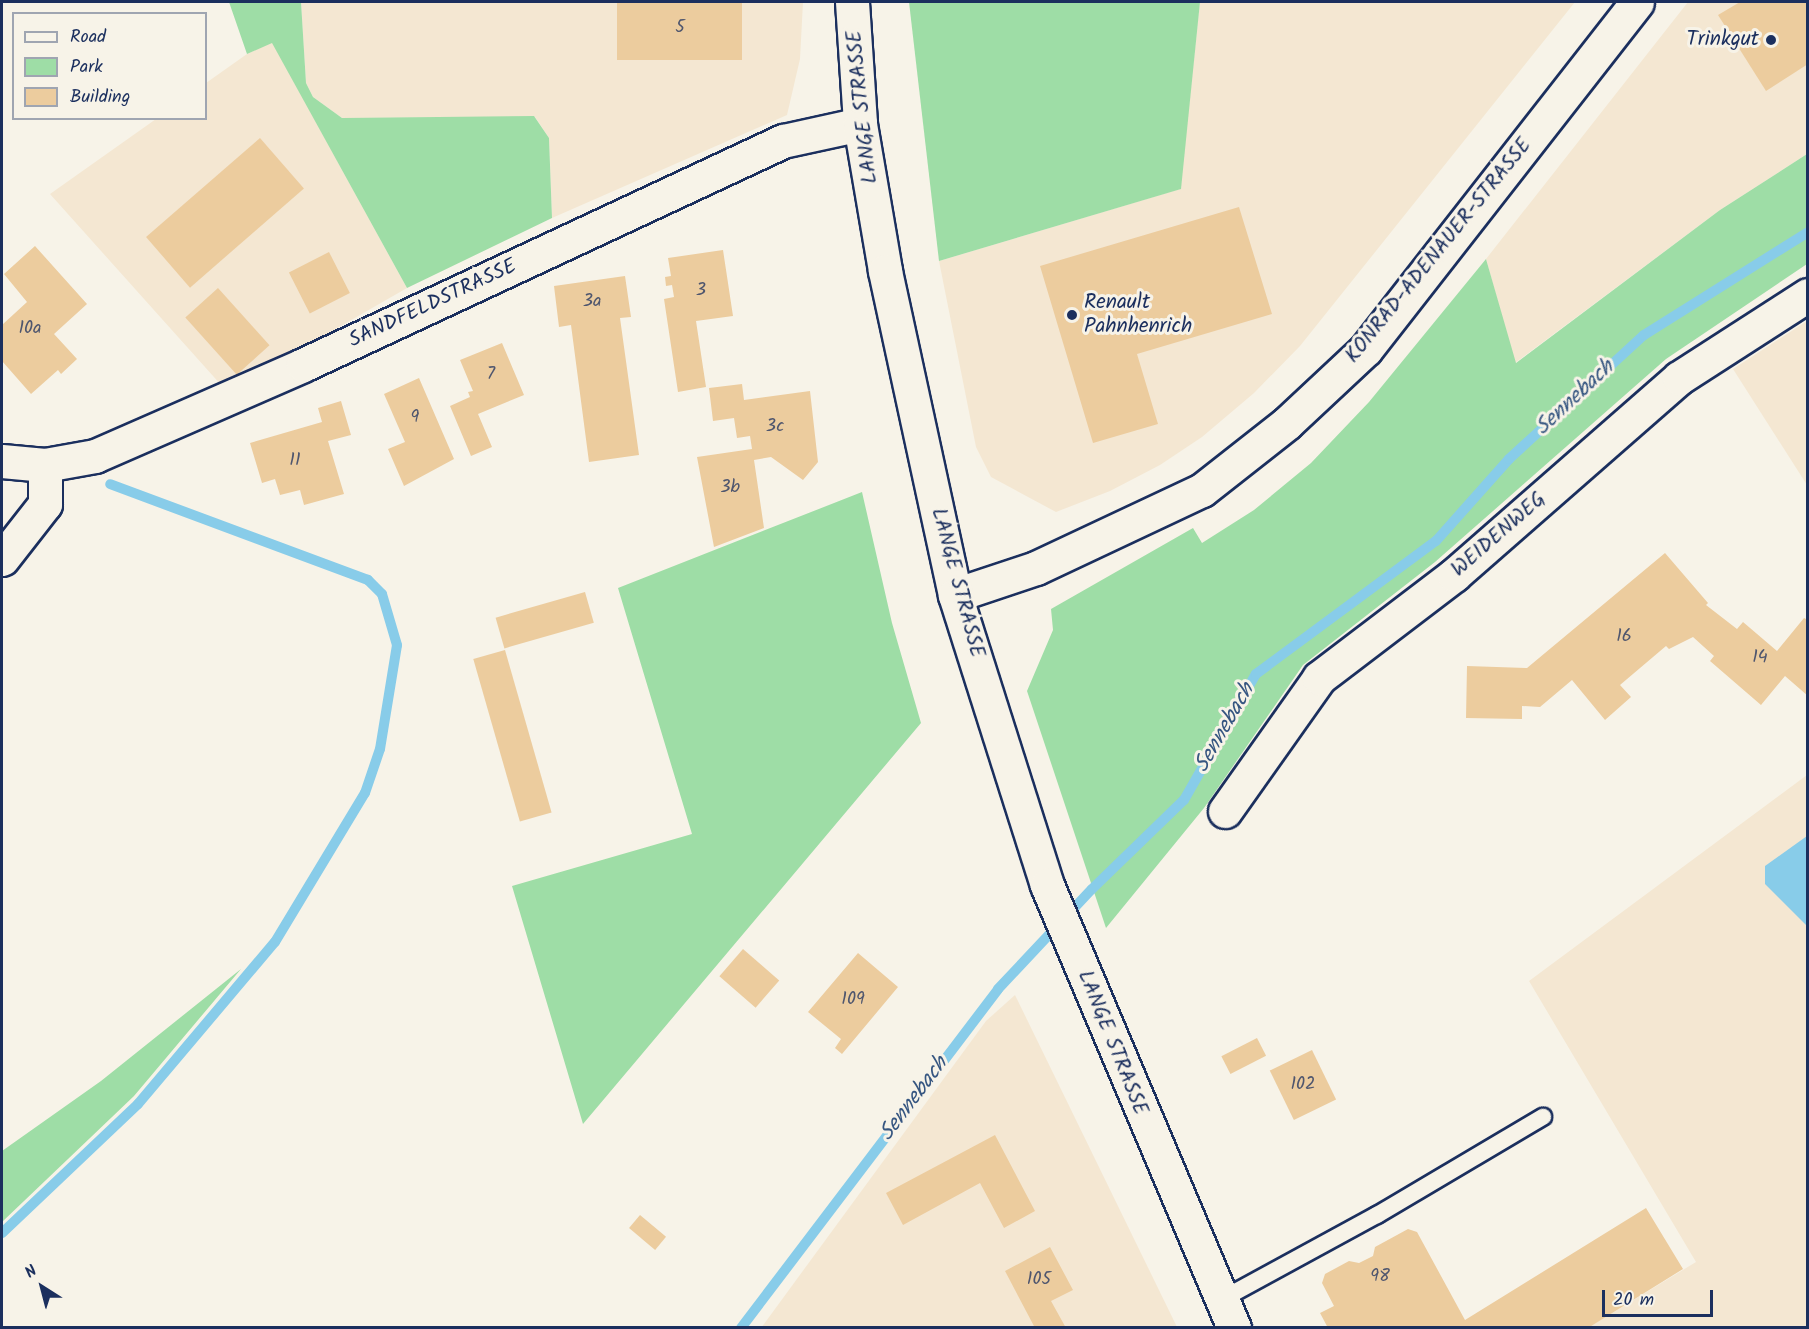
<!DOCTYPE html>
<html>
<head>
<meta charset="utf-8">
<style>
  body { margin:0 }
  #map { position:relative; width:1809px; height:1329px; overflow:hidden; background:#f7f3e8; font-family:Kalam,sans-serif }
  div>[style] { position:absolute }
  .built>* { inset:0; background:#f4e7d2 }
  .green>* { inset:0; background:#9edda6 }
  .water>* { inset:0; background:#88cce9 }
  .stream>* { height:10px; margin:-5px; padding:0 5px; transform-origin:5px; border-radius:5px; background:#88cce9 }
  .building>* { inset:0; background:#eccc9e; transform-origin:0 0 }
  .roads { filter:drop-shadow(2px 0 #1b2f5e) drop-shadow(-2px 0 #1b2f5e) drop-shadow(0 2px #1b2f5e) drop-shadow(0 -2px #1b2f5e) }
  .lane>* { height:16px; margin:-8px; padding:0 8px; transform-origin:8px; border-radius:8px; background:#f7f3e8 }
  .street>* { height:33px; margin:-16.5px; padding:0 16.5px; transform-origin:16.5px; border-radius:16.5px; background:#f7f3e8 }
  .secondary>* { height:33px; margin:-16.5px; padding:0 16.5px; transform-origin:16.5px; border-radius:16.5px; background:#f7f3e8 }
  .dots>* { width:16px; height:16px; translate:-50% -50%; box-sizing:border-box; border:3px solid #f7f3e8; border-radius:50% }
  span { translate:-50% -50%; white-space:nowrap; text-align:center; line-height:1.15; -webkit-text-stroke:6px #f7f3e8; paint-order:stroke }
  .number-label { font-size:18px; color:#4f566e }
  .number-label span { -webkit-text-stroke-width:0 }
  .poi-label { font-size:21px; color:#1b2f5e }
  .right { translate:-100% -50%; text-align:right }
  .left { translate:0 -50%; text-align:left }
  .street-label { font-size:21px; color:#1b2f5e }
  .water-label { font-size:22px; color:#365681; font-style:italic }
  .frame { position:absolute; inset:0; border:3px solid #1b2f5e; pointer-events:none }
  .legend { position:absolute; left:12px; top:12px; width:195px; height:108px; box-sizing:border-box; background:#f7f3e8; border:2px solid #9fa5b1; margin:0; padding:8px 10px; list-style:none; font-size:18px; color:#1b2f5e }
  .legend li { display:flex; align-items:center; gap:12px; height:30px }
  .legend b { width:30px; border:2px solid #9fa5b1 }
  .north { position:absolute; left:12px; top:1257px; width:60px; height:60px; -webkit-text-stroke:4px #f7f3e8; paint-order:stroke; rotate:324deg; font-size:16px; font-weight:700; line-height:24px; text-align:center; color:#1b2f5e }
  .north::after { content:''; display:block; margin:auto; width:21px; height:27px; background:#1b2f5e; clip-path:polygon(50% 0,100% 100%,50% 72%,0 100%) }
  .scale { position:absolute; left:1602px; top:1290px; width:111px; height:27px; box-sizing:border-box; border:3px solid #1b2f5e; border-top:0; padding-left:8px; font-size:18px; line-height:21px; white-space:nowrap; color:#1b2f5e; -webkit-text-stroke:4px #f7f3e8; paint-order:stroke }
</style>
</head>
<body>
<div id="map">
  <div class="built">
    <div style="clip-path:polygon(301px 2px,803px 2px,800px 59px,787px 115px,552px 218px,549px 138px,535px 117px,342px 118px,313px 97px,306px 83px)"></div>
    <div style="clip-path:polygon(1200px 2px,1575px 2px,1300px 346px,1254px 393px,1202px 437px,1160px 465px,1110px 491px,1056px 512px,991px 477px,976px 447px,939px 261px,1180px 189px)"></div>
    <div style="clip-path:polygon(1688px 2px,1807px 2px,1807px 154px,1720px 210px,1515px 363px,1486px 259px)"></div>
    <div style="clip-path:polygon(272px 42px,407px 288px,299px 350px,222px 386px,50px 194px,156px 119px,206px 118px,206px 83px,247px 54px)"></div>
    <div style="clip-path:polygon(1807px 321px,1807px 485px,1733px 369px)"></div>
    <div style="clip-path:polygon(1807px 775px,1807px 1327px,1589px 1327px,1696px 1262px,1529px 981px)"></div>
    <div style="clip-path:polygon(1015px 995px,1177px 1327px,761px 1328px,986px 1021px)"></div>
  </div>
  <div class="green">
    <div style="clip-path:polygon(229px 2px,301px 2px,306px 83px,313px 97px,342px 118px,534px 116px,549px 138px,552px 218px,407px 288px,272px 43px,247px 54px)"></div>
    <div style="clip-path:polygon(909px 2px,1200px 2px,1181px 189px,939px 261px)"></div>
    <div style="clip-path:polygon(1807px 154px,1807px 264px,1666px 359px,1435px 562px,1303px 665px,1204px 808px,1106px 928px,1027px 691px,1053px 630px,1051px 609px,1193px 528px,1202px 543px,1254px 510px,1311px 463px,1369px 402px,1486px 259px,1516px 363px,1720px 210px)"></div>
    <div style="clip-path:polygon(862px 492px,892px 623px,921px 723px,583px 1124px,512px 886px,692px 834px,618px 588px)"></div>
    <div style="clip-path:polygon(241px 969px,134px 1096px,2px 1222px,2px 1151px,101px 1081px)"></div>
  </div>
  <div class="water">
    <div style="clip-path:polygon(1807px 836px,1807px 926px,1765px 884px,1765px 866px)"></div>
  </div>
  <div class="stream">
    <div style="left:2px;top:1233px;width:187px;rotate:-43.5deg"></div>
    <div style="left:138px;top:1104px;width:212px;rotate:-49.8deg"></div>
    <div style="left:275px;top:942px;width:174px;rotate:-58.9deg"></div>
    <div style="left:365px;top:793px;width:46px;rotate:-71.2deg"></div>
    <div style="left:380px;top:749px;width:105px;rotate:-80.7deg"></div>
    <div style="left:397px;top:645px;width:53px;rotate:-106.4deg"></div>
    <div style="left:382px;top:594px;width:20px;rotate:-135deg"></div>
    <div style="left:368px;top:580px;width:275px;rotate:-159.6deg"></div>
    <div style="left:741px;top:1328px;width:425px;rotate:-52.8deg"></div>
    <div style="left:998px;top:989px;width:137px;rotate:-46.8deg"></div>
    <div style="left:1092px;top:889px;width:128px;rotate:-44.1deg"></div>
    <div style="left:1184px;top:800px;width:145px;rotate:-60.3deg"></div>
    <div style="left:1256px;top:674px;width:224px;rotate:-36.5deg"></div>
    <div style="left:1436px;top:541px;width:110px;rotate:-48.3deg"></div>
    <div style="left:1509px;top:459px;width:183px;rotate:-42.6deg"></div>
    <div style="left:1644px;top:335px;width:194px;rotate:-32.1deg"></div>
  </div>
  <div class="building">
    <div style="left:617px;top:2px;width:125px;height:58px"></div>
    <div style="clip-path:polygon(1740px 2px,1808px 2px,1808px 64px,1766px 91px,1718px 15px)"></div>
    <div style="left:260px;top:138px;width:67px;height:151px;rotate:49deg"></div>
    <div style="clip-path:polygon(1239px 207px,1272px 314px,1137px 354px,1158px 424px,1093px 443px,1040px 266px)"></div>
    <div style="clip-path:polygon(35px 246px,87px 304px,54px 334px,77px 359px,61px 374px,58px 370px,31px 394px,2px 361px,2px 325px,27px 302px,4px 274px)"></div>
    <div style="clip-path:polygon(723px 250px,733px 316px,696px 321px,706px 387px,678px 392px,664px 299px,674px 297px,672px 285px,666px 286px,665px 277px,671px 276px,668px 258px)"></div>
    <div style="left:329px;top:252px;width:46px;height:45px;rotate:63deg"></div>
    <div style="clip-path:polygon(625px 276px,631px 317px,620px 318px,639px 455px,589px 462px,571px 325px,559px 327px,554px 286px)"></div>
    <div style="left:218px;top:288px;width:77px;height:44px;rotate:48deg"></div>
    <div style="clip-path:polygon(502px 343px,524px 395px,478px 414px,492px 447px,471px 456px,450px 406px,470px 397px,468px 392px,473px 391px,460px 360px)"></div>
    <div style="clip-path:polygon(419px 378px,454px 459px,404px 486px,388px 449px,405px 442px,384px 394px)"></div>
    <div style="clip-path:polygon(742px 384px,744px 400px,810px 391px,818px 462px,803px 480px,771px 457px,754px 460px,764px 528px,714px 547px,697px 457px,752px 449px,750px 436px,737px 438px,734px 418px,713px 421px,709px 388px)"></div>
    <div style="clip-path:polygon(341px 401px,351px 435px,328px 441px,344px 494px,304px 505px,300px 490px,280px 495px,275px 479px,262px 483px,250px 443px,322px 422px,318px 408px)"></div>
    <div style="clip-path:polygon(1665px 553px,1708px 603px,1706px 605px,1737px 629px,1743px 622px,1777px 651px,1804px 618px,1808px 620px,1808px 696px,1785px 676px,1761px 705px,1710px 661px,1714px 656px,1693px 637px,1669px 649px,1666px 646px,1620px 685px,1631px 697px,1605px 720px,1572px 680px,1540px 707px,1522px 706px,1522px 719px,1466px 718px,1467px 666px,1527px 668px)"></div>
    <div style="left:585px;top:592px;width:32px;height:93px;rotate:74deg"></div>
    <div style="left:505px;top:650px;width:169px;height:33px;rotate:74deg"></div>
    <div style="left:743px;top:949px;width:48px;height:36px;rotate:41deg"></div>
    <div style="clip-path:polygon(858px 953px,898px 987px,842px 1054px,835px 1048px,841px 1039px,808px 1012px)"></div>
    <div style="left:1257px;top:1038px;width:20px;height:40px;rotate:63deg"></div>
    <div style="left:1312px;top:1050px;width:55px;height:47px;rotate:64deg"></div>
    <div style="clip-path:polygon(995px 1135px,1035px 1211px,1004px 1228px,980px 1183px,903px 1225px,886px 1193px)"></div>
    <div style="clip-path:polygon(1646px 1208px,1683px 1269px,1588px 1328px,1328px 1328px,1320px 1313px,1334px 1306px,1322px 1283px,1325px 1274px,1349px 1261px,1359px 1263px,1373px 1256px,1375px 1247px,1408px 1229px,1417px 1232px,1465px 1320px)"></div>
    <div style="left:640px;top:1215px;width:34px;height:17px;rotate:40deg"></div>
    <div style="clip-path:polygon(1050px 1247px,1073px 1290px,1051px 1301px,1066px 1328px,1035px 1328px,1005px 1271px)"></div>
  </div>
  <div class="roads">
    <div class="lane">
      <div style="left:1219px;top:1301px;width:180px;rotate:-28.6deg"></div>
      <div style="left:1377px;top:1215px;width:193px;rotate:-30.6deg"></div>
    </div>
    <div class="street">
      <div style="left:2px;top:461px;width:43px;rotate:5.3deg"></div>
      <div style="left:45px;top:465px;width:51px;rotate:-10.2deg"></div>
      <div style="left:95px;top:456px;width:227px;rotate:-23.6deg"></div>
      <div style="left:303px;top:365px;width:530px;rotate:-25.02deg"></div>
      <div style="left:783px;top:141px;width:79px;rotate:-12.4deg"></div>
      <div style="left:2px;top:559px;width:70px;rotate:-52deg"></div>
      <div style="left:45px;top:504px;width:39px;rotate:-90deg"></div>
      <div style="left:955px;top:595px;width:85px;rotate:-18.4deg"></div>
      <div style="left:1036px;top:568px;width:183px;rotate:-25.2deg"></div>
      <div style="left:1202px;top:490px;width:108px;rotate:-38.2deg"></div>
      <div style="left:1287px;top:423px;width:108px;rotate:-43.1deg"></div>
      <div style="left:1366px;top:349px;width:440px;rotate:-52deg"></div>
      <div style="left:1225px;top:811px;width:163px;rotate:-54.7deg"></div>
      <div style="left:1319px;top:678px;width:170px;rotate:-37.3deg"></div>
      <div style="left:1454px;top:575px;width:299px;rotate:-41.2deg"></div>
      <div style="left:1679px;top:378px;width:153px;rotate:-32.8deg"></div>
    </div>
    <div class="secondary">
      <div style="left:852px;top:2px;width:122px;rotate:86.2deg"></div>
      <div style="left:860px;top:124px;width:149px;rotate:80.3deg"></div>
      <div style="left:885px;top:271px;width:331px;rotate:77.8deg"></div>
      <div style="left:955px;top:595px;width:304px;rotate:72.4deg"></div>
      <div style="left:1047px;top:885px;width:481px;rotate:67.1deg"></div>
    </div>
  </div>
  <div class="dots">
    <div style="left:1771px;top:40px;background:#1b2f5e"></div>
    <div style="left:1072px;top:315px;background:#1b2f5e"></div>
  </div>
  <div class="number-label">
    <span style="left:680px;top:28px">5</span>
    <span style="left:701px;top:291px">3</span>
    <span style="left:592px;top:302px">3a</span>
    <span style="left:30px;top:329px">10a</span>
    <span style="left:491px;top:375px">7</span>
    <span style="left:415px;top:418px">9</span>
    <span style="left:775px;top:427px">3c</span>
    <span style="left:295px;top:461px">11</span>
    <span style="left:730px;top:488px">3b</span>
    <span style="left:1624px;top:637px">16</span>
    <span style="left:1760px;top:658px">14</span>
    <span style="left:853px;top:1000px">109</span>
    <span style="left:1303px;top:1085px">102</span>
    <span style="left:1380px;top:1277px">98</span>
    <span style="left:1039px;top:1280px">105</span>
  </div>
  <div class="poi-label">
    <span class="right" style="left:1759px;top:40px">Trinkgut</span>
    <span class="left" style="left:1084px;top:315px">Renault<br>Pahnhenrich</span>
  </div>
  <div class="street-label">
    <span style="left:863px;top:107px;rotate:-96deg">LANGE STRASSE</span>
    <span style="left:1439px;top:251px;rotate:-51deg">KONRAD-ADENAUER-STRASSE</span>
    <span style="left:433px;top:304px;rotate:-25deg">SANDFELDSTRASSE</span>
    <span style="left:1499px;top:535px;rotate:-41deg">WEIDENWEG</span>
    <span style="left:957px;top:583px;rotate:75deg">LANGE STRASSE</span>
    <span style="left:1112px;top:1043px;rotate:68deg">LANGE STRASSE</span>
  </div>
  <div class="water-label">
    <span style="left:1575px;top:398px;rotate:-43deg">Sennebach</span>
    <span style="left:1225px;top:728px;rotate:-60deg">Sennebach</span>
    <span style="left:914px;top:1099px;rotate:-53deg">Sennebach</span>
  </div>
  <div class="frame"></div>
  <ul class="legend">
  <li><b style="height:8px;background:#f7f3e8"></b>Road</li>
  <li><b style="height:16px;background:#9edda6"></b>Park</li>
  <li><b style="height:16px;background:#eccc9e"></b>Building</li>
  </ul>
  <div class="north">N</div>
  <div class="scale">20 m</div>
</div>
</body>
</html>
